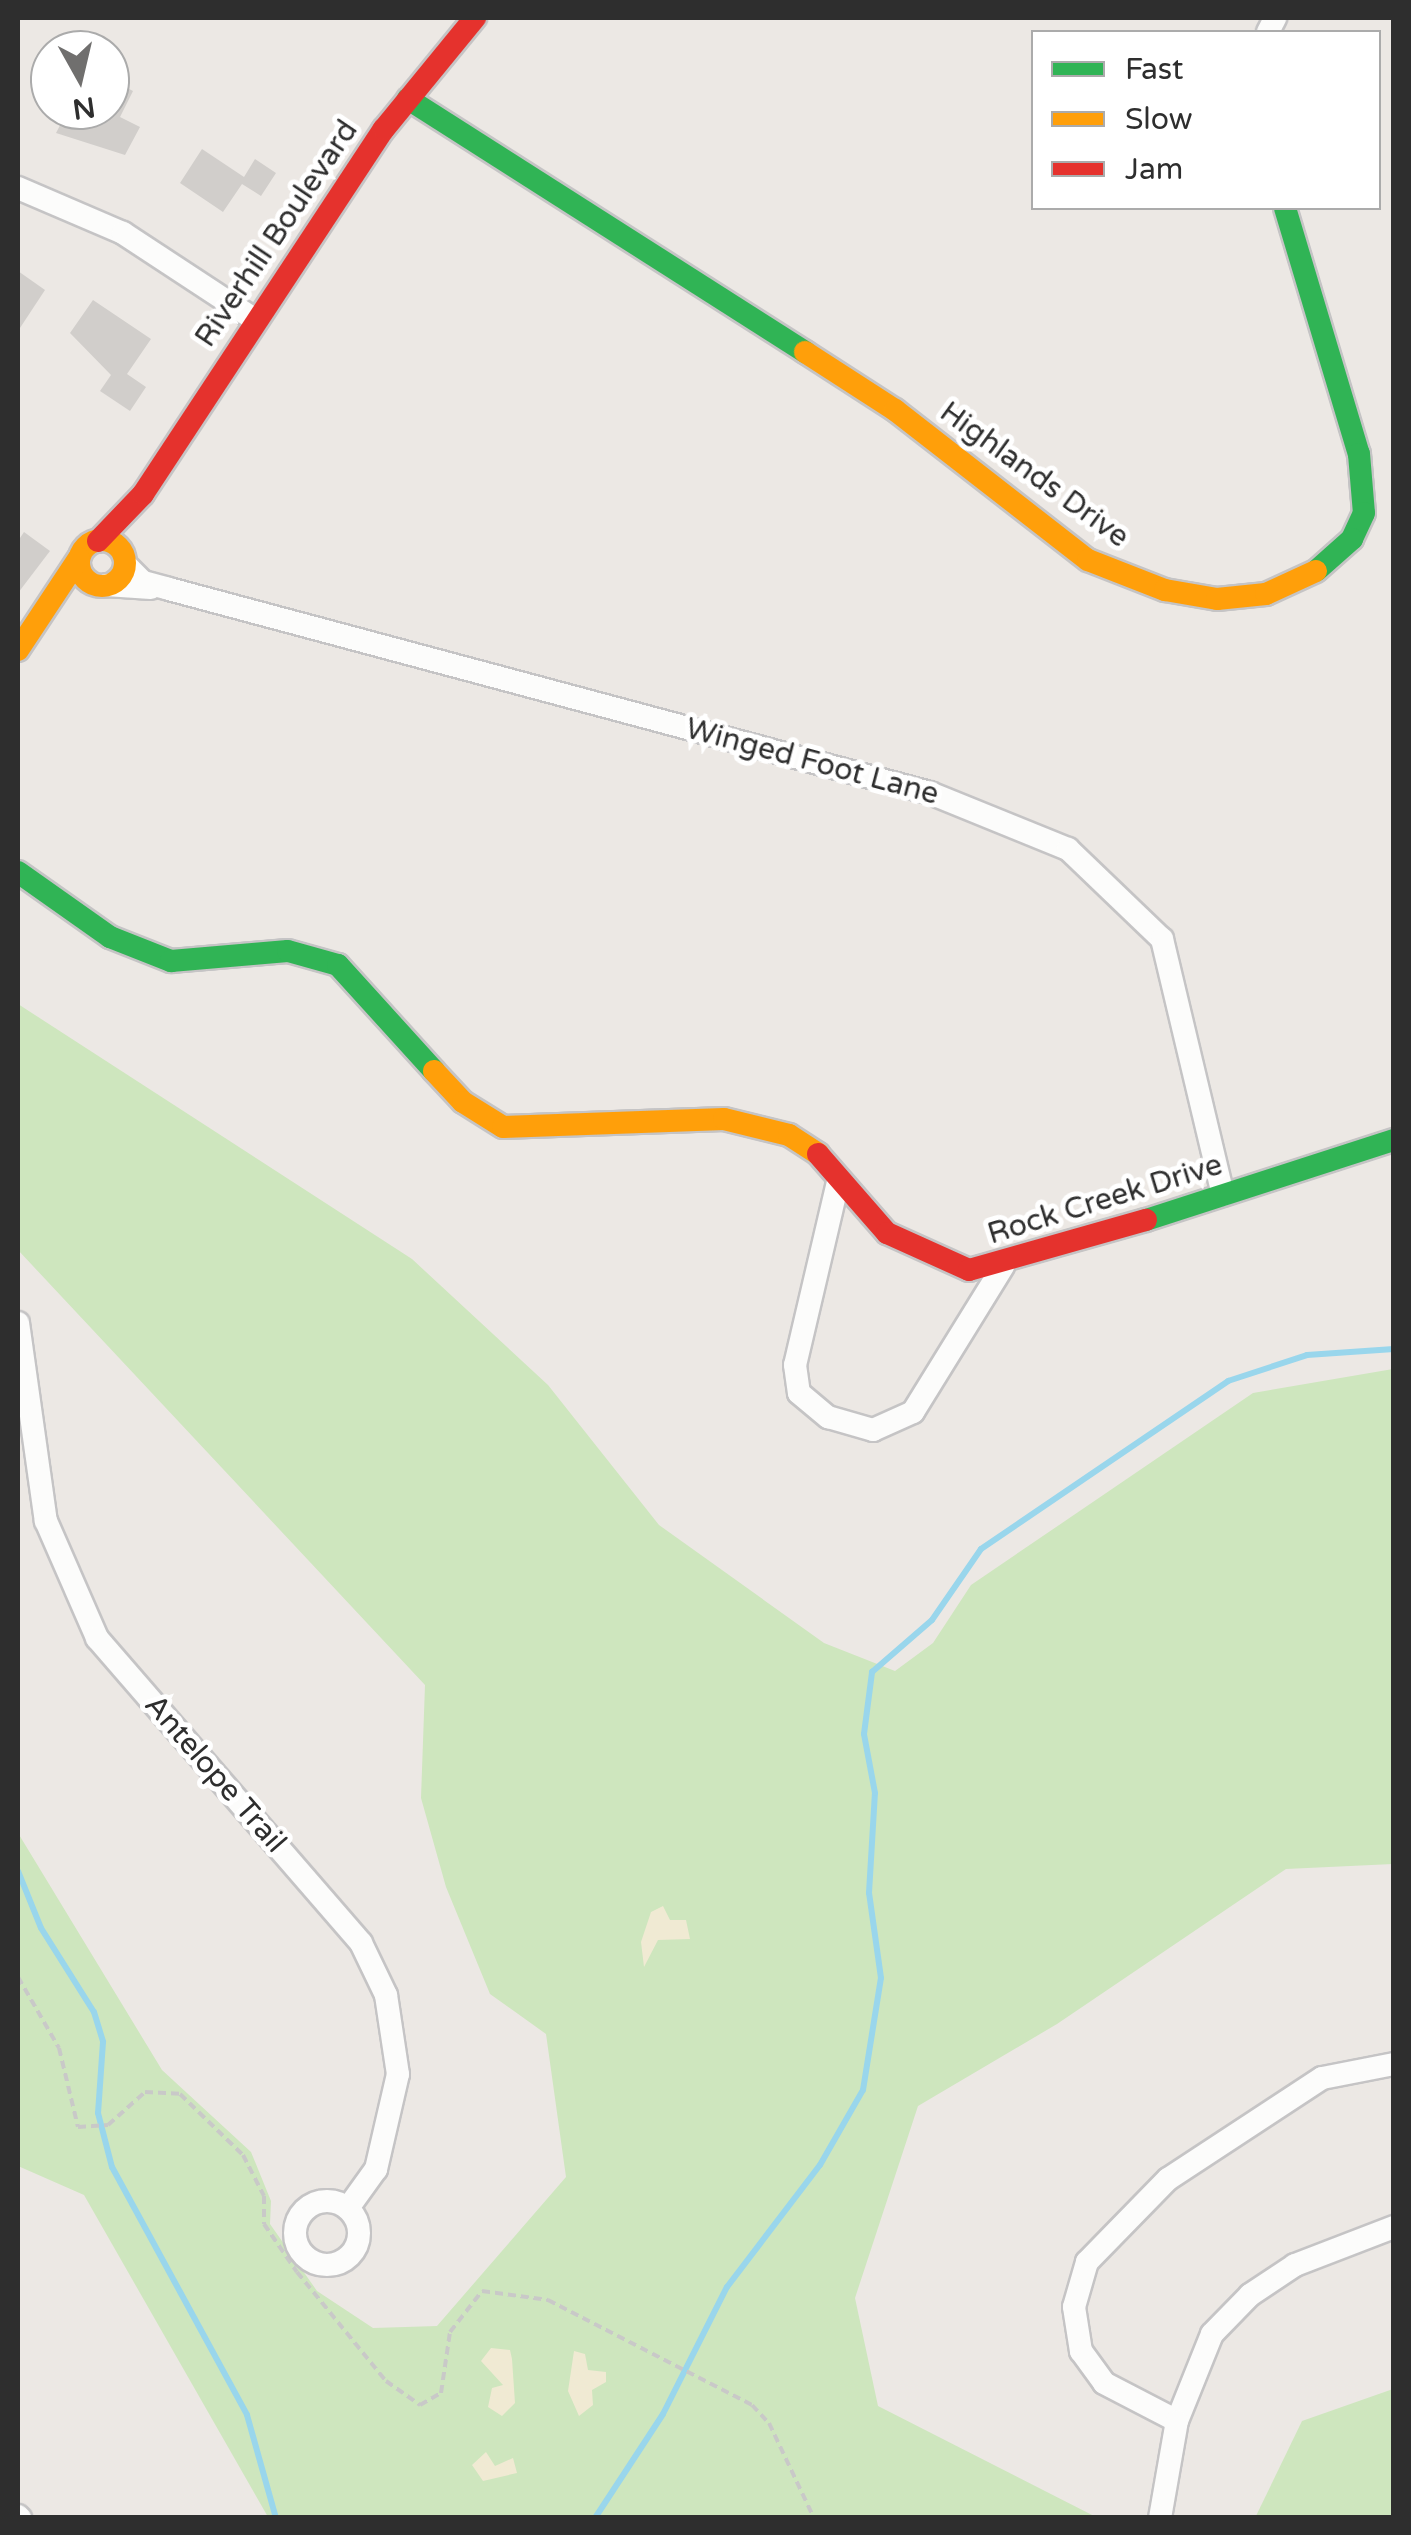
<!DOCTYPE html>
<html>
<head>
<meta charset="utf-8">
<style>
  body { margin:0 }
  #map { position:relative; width:1411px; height:2535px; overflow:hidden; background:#ece8e4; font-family:"Varela Round",sans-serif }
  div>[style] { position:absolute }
  .green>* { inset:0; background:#cee6be }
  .sand>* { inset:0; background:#f0ead3 }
  .stream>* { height:6px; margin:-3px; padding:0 3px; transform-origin:3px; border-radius:3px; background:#99d6ec }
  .building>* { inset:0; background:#d1cecb }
  .path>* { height:4px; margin-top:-2px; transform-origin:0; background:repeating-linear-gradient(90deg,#c9c9c8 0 8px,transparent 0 13px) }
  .roads { filter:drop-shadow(2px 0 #c5c4c5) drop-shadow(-2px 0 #c5c4c5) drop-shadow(0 2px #c5c4c5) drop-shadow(0 -2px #c5c4c5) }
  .street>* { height:22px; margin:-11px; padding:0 11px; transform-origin:11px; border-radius:11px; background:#fcfcfb }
  .street>.ring { margin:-11px; padding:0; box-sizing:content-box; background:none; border:22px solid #fcfcfb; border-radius:50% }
  .fast>* { height:22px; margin:-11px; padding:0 11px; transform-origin:11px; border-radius:11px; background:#30b455 }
  .slow>* { height:22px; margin:-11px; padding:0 11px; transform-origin:11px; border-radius:11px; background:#ff9f0a }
  .slow>.ring { margin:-11px; padding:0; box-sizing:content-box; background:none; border:22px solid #ff9f0a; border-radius:50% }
  .jam>* { height:22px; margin:-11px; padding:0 11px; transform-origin:11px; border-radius:11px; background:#e5322d }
  span { translate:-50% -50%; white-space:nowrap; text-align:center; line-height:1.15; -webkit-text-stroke:10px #fff; paint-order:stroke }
  .street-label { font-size:30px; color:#2e2e2e }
  .frame { position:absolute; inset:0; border:20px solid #2e2e2e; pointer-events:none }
  .legend { position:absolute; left:1031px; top:30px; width:350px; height:180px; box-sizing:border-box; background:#fff; border:2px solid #ababab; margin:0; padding:12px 18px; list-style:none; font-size:30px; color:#2e2e2e }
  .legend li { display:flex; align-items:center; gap:20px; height:50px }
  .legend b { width:50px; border:2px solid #ababab }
  .north { position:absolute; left:30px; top:30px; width:100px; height:100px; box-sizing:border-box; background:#fff; border:2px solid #ababab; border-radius:50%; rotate:172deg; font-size:28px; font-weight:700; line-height:40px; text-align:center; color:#2e2e2e }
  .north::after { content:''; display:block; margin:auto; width:35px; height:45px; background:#706f6e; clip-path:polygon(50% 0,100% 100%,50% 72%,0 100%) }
</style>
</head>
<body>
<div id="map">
  <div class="green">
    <div style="clip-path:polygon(18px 1004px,412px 1259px,548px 1385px,659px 1525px,824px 1643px,895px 1671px,933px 1643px,971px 1585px,1253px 1393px,1393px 1369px,1393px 1864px,1286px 1869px,1057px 2024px,918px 2106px,855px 2298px,878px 2406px,1096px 2517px,268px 2517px,84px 2195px,18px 2166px,18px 1833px,162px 2070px,251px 2152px,271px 2201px,270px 2224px,317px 2291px,373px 2328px,437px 2326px,566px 2177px,546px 2034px,490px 1994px,446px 1887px,421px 1798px,425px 1685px,18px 1250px)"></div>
    <div style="clip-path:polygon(1393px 2389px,1393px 2517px,1255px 2518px,1302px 2421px)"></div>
  </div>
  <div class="sand">
    <div style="clip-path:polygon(663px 1906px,670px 1920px,686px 1920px,690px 1939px,658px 1940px,644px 1967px,641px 1942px,651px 1912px)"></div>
    <div style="clip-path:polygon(491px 2348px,510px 2350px,512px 2359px,515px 2403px,502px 2416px,488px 2407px,492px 2388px,503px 2385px,481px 2361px)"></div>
    <div style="clip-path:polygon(574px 2351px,585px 2354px,588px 2370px,606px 2372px,606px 2382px,592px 2390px,593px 2405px,579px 2416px,568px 2391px)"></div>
    <div style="clip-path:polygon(486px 2452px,495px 2466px,513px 2458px,517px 2473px,483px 2481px,472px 2465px)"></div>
  </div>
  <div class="stream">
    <div style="left:18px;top:1871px;width:61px;rotate:68deg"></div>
    <div style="left:41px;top:1928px;width:99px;rotate:57.8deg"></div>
    <div style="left:94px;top:2012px;width:31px;rotate:73deg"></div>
    <div style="left:103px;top:2042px;width:71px;rotate:94deg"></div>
    <div style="left:98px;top:2113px;width:56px;rotate:75.5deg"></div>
    <div style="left:112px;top:2167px;width:282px;rotate:61.4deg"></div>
    <div style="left:247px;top:2415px;width:107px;rotate:74.3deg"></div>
    <div style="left:595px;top:2518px;width:124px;rotate:-56.8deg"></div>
    <div style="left:663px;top:2414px;width:142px;rotate:-63.3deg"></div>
    <div style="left:727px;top:2287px;width:153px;rotate:-52.7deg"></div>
    <div style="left:820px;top:2165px;width:86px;rotate:-60.2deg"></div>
    <div style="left:863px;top:2090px;width:113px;rotate:-80.9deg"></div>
    <div style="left:881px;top:1978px;width:86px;rotate:-98deg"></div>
    <div style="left:869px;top:1893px;width:100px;rotate:-86.6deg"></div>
    <div style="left:875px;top:1793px;width:60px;rotate:-100.6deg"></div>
    <div style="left:864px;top:1734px;width:63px;rotate:-82.6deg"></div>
    <div style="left:872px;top:1672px;width:79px;rotate:-40.9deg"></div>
    <div style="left:932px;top:1620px;width:86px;rotate:-55.4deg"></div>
    <div style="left:981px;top:1549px;width:299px;rotate:-34.2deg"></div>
    <div style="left:1228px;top:1381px;width:83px;rotate:-18.2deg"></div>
    <div style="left:1307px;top:1355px;width:87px;rotate:-3.9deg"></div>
  </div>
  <div class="building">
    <div style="clip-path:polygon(110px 79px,133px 91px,120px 117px,140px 127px,125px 155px,56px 133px,68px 110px,110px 110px)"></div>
    <div style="clip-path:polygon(202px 149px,244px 177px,255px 159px,276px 173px,261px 196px,242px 184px,223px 212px,180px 183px)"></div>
    <div style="clip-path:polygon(18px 271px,45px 290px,18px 331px)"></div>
    <div style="clip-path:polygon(93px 300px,151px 339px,127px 374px,146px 387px,130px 411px,100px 391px,111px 375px,70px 333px)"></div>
    <div style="clip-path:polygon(24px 532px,50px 551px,18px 593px,18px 541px)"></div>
  </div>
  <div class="path">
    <div style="left:18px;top:1977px;width:82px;rotate:60deg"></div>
    <div style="left:59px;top:2048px;width:81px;rotate:76.5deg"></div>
    <div style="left:78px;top:2127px;width:30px;rotate:-4deg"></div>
    <div style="left:108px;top:2125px;width:50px;rotate:-41.7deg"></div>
    <div style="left:145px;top:2092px;width:35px;rotate:3deg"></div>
    <div style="left:180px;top:2094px;width:88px;rotate:44.1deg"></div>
    <div style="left:243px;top:2155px;width:46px;rotate:62.9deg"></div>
    <div style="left:264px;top:2196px;width:28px;rotate:90deg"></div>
    <div style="left:264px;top:2224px;width:58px;rotate:55.5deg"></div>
    <div style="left:297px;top:2272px;width:141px;rotate:50.8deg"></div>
    <div style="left:386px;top:2381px;width:42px;rotate:35.2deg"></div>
    <div style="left:420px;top:2405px;width:24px;rotate:-30deg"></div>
    <div style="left:441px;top:2393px;width:62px;rotate:-81.6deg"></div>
    <div style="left:450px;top:2332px;width:52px;rotate:-52deg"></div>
    <div style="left:482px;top:2291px;width:67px;rotate:7.8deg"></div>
    <div style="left:548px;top:2300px;width:229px;rotate:27.2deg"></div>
    <div style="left:752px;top:2405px;width:25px;rotate:47deg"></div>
    <div style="left:769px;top:2423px;width:105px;rotate:64.7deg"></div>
  </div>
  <div class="roads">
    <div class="street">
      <div style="left:1268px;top:32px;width:16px;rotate:-63deg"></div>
      <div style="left:18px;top:188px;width:114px;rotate:23.2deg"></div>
      <div style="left:123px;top:233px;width:157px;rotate:33.3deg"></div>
      <div style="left:125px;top:564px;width:25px;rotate:45deg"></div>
      <div style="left:143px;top:582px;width:27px;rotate:15deg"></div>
      <div style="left:169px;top:589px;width:788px;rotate:15.01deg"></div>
      <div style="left:930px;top:793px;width:149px;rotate:22.1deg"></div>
      <div style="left:1068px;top:849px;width:130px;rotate:43.8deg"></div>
      <div style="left:1162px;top:939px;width:263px;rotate:76.6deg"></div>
      <div style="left:106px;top:585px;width:45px;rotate:3.8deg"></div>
      <div style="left:838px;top:1182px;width:188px;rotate:103.2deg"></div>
      <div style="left:795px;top:1365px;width:28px;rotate:82deg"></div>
      <div style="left:799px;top:1393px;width:38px;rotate:40deg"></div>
      <div style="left:828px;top:1417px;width:47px;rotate:16.1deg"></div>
      <div style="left:873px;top:1430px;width:44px;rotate:-24.2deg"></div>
      <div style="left:913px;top:1412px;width:172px;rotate:-58.3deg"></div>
      <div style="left:18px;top:1323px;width:200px;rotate:82deg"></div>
      <div style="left:46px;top:1521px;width:128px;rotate:66.4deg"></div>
      <div style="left:97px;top:1638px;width:403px;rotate:49.1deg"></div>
      <div style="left:361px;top:1943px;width:58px;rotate:64.3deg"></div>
      <div style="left:386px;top:1995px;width:80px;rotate:81.4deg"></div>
      <div style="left:398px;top:2074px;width:98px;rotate:103deg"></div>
      <div style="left:376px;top:2169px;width:48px;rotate:125.7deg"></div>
      <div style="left:1394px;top:2064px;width:73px;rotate:169deg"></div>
      <div style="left:1322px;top:2078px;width:184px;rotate:146.7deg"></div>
      <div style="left:1168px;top:2179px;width:116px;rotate:134.3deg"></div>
      <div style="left:1087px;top:2262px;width:47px;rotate:106.1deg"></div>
      <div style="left:1074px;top:2307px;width:45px;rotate:81deg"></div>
      <div style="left:1081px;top:2351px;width:39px;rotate:54deg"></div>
      <div style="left:1104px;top:2383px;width:82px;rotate:27.5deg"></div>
      <div style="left:1177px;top:2421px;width:94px;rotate:-68.1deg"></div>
      <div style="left:1212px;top:2334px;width:54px;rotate:-45.7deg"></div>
      <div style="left:1250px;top:2295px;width:54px;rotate:-33.7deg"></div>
      <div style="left:1295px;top:2265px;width:106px;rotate:-21deg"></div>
      <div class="ring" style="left:295px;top:2201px;width:42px;height:42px"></div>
      <div style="left:18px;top:2516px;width:3px;rotate:45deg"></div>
      <div style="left:1160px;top:2518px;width:98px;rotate:-80.1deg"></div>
    </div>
    <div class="fast">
      <div style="left:408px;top:99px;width:471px;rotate:32.5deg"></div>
      <div style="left:1285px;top:208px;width:257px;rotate:73.3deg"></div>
      <div style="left:1359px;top:454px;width:59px;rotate:85.2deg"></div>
      <div style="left:1364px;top:513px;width:29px;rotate:115deg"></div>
      <div style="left:1352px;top:539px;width:48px;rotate:138.4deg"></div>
      <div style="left:18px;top:872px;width:113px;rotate:35.2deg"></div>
      <div style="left:110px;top:937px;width:66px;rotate:21.5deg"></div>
      <div style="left:171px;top:961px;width:117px;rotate:-4.9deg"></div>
      <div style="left:288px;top:951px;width:52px;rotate:15.6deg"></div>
      <div style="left:338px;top:965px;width:143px;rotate:47.8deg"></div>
      <div style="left:1146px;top:1220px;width:261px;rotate:-17.9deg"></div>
    </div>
    <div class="slow">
      <div style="left:805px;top:352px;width:107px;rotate:32.8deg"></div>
      <div style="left:895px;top:410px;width:244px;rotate:37.9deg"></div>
      <div style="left:1088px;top:560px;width:83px;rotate:21.3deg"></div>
      <div style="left:1165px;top:590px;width:53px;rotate:9.8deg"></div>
      <div style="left:1217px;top:599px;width:49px;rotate:-5.8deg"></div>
      <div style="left:1266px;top:594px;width:55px;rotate:-24.7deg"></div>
      <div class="ring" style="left:79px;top:540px;width:24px;height:24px"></div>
      <div style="left:18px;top:650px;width:110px;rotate:-56.5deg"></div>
      <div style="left:434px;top:1071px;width:42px;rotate:46.9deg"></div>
      <div style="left:463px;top:1102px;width:47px;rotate:32deg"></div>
      <div style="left:503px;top:1127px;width:221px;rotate:-2.1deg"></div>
      <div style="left:724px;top:1119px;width:67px;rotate:13.8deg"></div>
      <div style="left:789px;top:1135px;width:35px;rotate:33deg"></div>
    </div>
    <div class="jam">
      <div style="left:98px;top:541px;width:65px;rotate:-46.2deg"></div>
      <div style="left:143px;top:494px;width:437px;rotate:-56.6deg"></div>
      <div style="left:384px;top:129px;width:144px;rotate:-50.7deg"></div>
      <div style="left:818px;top:1154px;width:105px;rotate:48.9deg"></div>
      <div style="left:887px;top:1233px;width:90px;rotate:24.3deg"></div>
      <div style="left:969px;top:1270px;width:184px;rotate:-15.8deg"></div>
    </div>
  </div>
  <div class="street-label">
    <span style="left:277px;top:234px;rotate:-56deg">Riverhill Boulevard</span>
    <span style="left:1034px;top:475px;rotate:36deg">Highlands Drive</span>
    <span style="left:812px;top:762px;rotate:15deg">Winged Foot Lane</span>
    <span style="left:1105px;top:1200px;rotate:-17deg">Rock Creek Drive</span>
    <span style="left:215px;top:1774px;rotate:49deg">Antelope Trail</span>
  </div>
  <div class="frame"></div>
  <ul class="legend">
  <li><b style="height:12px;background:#30b455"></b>Fast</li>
  <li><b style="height:12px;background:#ff9f0a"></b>Slow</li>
  <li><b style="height:12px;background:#e5322d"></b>Jam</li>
  </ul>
  <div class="north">N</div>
</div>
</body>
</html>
